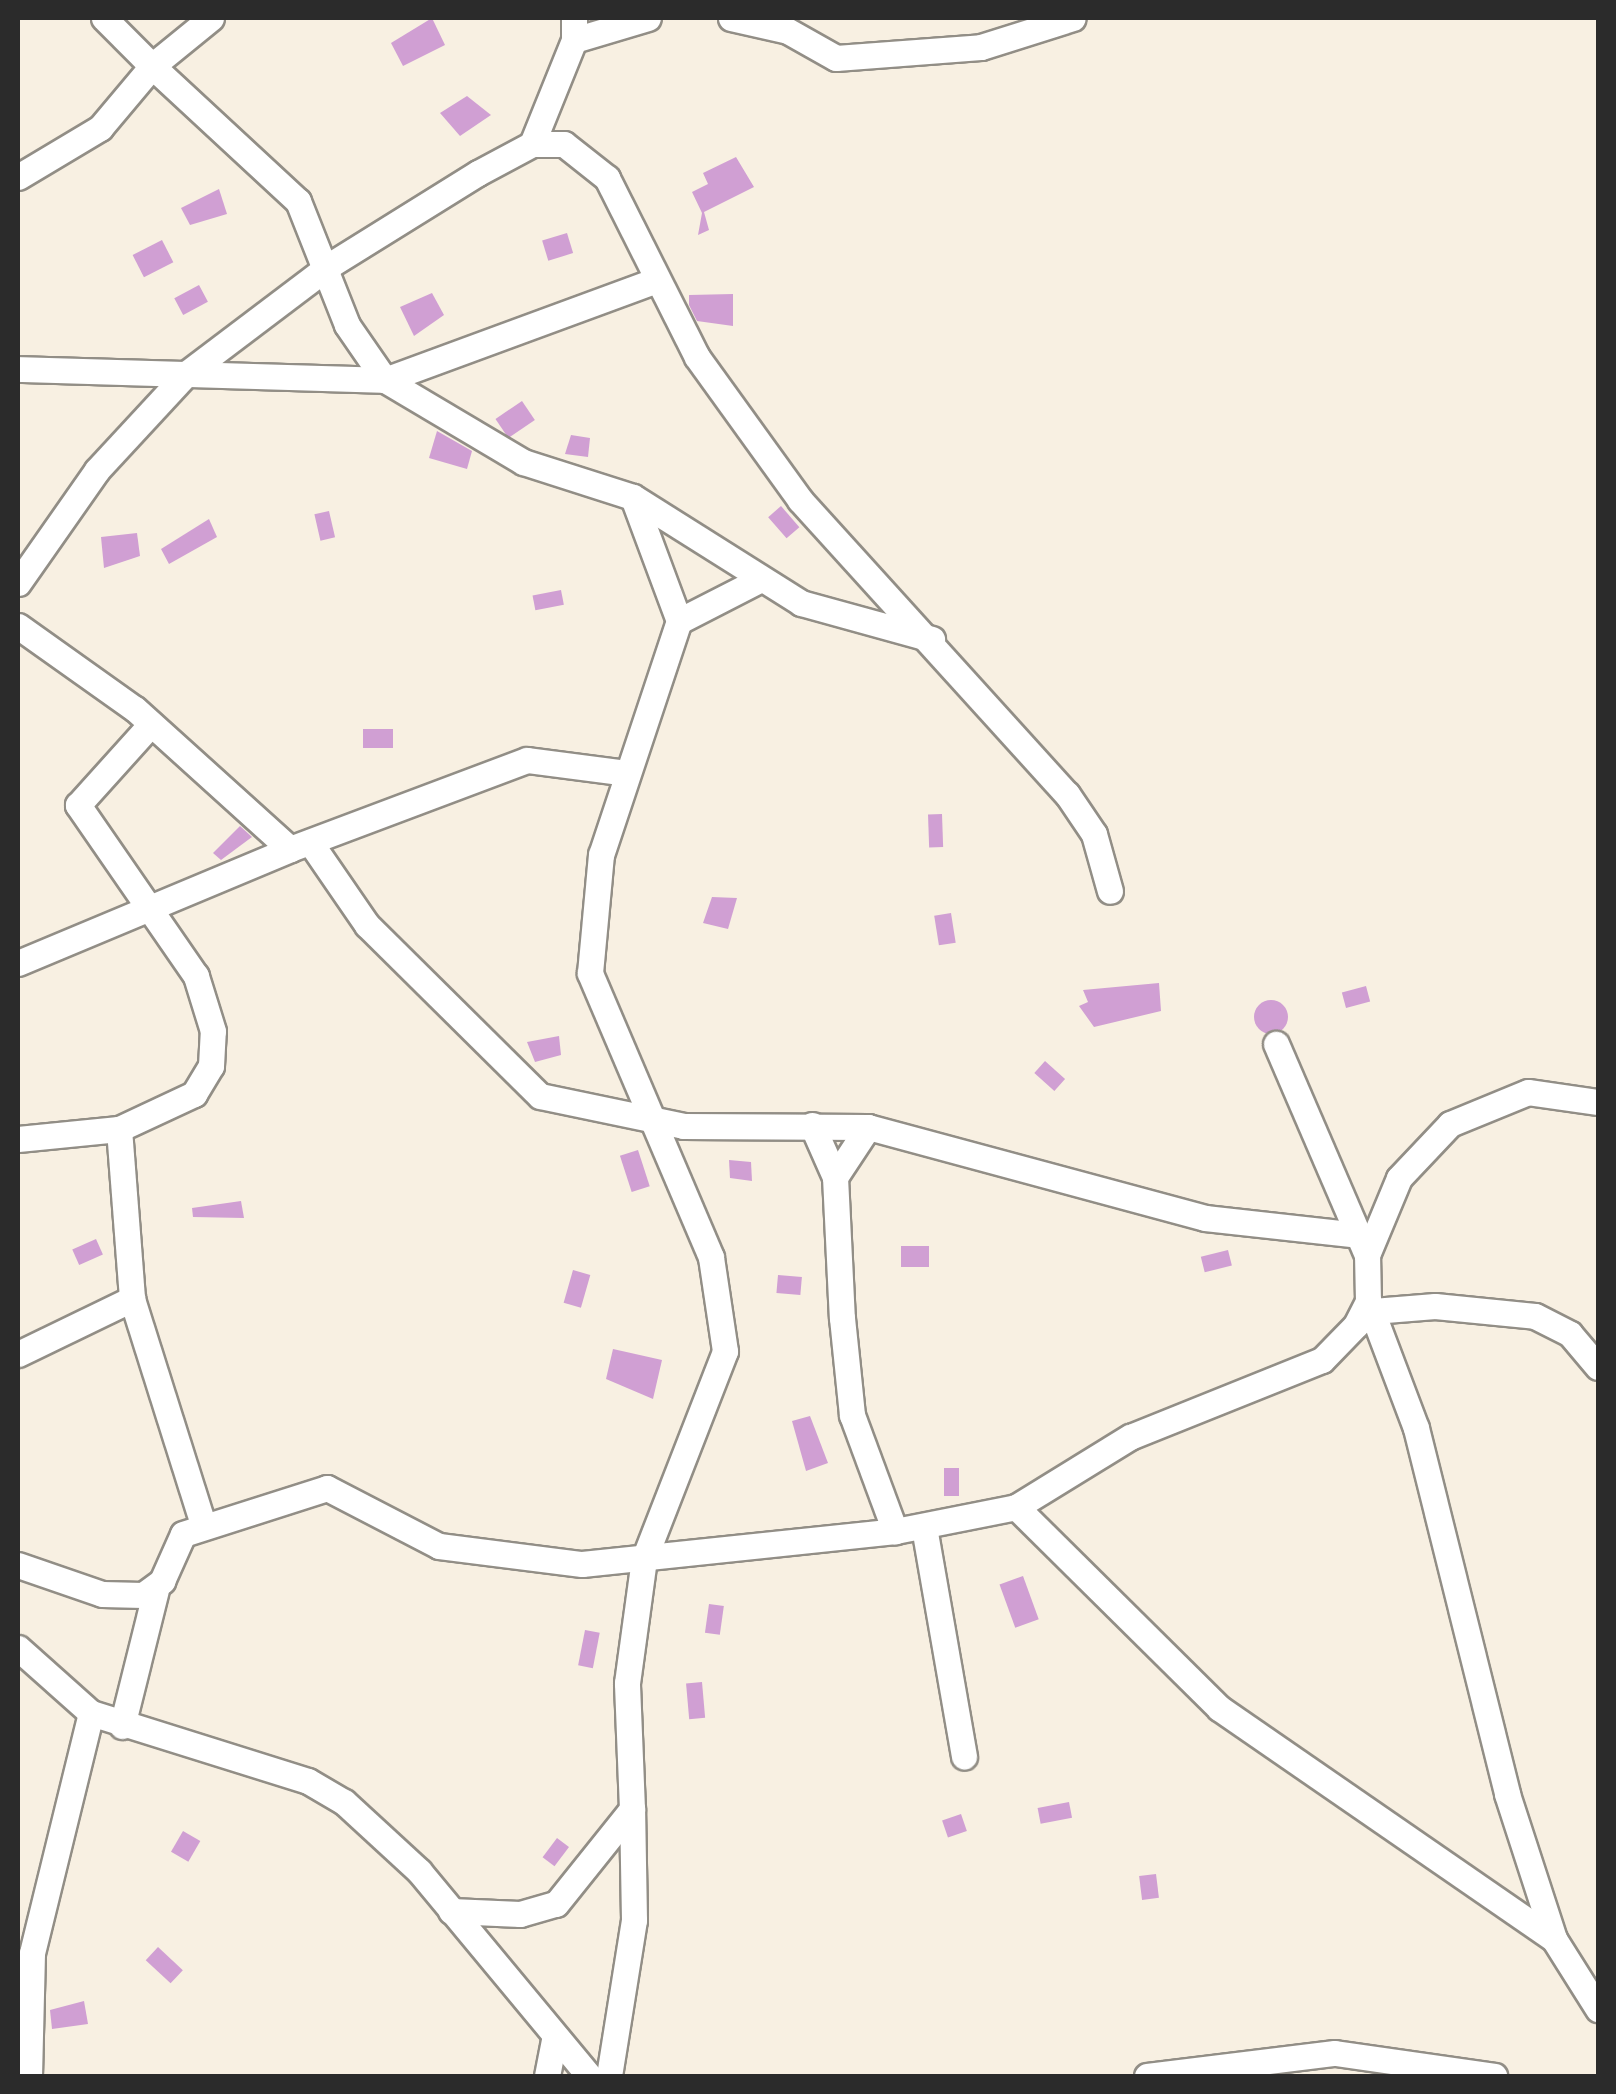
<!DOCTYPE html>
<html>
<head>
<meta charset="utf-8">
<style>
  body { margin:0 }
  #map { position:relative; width:1616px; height:2094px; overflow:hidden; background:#f8f0e2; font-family:"EB Garamond",serif }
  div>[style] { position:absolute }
  .building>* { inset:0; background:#d09fd3; transform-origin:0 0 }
  .round { border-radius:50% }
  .roads { filter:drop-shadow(2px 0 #928e86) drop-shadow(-2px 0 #928e86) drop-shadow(0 2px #928e86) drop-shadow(0 -2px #928e86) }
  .minor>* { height:25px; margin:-12.5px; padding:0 12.5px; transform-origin:12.5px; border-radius:12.5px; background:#fff }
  span { translate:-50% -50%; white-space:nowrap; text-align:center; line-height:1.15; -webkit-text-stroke:8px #fff; paint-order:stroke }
  .frame { position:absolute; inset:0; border:20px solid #2b2b2b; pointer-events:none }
</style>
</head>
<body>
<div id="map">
  <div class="building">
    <div style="clip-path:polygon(432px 18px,445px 45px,403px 66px,391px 43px)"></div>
    <div style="clip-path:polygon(467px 96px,491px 115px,460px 136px,440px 113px)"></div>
    <div style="clip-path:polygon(736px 157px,754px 187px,704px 212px,709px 230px,698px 235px,702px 213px,692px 192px,708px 184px,703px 173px)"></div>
    <div style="clip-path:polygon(219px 189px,227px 214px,190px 225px,181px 208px)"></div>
    <div style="left:567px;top:233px;width:21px;height:26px;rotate:73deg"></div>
    <div style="left:162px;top:240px;width:25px;height:33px;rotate:63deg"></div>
    <div style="left:199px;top:285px;width:19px;height:28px;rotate:62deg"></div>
    <div style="clip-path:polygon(432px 293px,444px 315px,414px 336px,400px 307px)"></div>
    <div style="clip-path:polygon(733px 294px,733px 326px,697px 321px,689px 305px,689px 295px)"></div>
    <div style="left:522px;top:401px;width:23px;height:32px;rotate:56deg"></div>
    <div style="clip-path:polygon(437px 431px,472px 451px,467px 469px,429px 458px)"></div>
    <div style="clip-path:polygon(571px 435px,590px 438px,588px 457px,565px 454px)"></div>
    <div style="left:781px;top:506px;width:28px;height:17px;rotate:49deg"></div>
    <div style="left:329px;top:511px;width:27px;height:15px;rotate:77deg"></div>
    <div style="clip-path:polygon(209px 519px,217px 537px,169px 564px,161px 549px)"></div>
    <div style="clip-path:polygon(137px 533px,140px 556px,104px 568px,101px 537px)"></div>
    <div style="left:561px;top:590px;width:15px;height:29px;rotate:79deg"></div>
    <div style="left:363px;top:729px;width:30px;height:19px"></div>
    <div style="left:942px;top:814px;width:33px;height:14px;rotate:88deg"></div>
    <div style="clip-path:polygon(240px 826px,252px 837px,221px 860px,213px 853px)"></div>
    <div style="clip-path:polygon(712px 897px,737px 898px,728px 929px,703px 923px)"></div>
    <div style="left:951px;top:913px;width:30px;height:17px;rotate:81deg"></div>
    <div style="clip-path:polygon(1159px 983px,1161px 1011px,1094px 1027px,1079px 1006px,1088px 1002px,1083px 990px)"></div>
    <div style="left:1366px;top:986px;width:16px;height:25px;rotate:75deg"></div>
    <div class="round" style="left:1254px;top:1000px;width:34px;height:34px"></div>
    <div style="clip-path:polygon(559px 1036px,561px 1055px,535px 1062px,527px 1042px)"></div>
    <div style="left:1045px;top:1061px;width:27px;height:16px;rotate:42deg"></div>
    <div style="left:638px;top:1150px;width:38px;height:19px;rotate:72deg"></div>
    <div style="clip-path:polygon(729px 1160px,751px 1162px,752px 1181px,730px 1178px)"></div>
    <div style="clip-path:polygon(241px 1201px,244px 1218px,193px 1217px,192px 1208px)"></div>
    <div style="left:96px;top:1239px;width:17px;height:26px;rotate:66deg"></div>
    <div style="left:901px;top:1246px;width:28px;height:21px"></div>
    <div style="left:1228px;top:1250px;width:16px;height:28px;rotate:76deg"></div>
    <div style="left:573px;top:1270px;width:18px;height:34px;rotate:16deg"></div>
    <div style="left:778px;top:1275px;width:24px;height:18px;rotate:5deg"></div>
    <div style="clip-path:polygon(613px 1349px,662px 1360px,653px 1399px,606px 1379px)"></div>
    <div style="clip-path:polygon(810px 1416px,828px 1463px,806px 1471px,792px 1421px)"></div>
    <div style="left:944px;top:1468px;width:15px;height:28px"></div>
    <div style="left:1023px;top:1576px;width:46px;height:25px;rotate:70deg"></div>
    <div style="left:709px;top:1604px;width:15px;height:29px;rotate:8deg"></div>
    <div style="left:585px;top:1630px;width:15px;height:36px;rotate:11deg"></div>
    <div style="left:702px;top:1682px;width:36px;height:16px;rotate:85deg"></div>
    <div style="left:1069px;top:1802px;width:16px;height:32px;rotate:79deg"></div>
    <div style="left:961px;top:1814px;width:18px;height:20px;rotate:71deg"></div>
    <div style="left:183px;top:1831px;width:20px;height:24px;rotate:30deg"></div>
    <div style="left:557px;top:1838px;width:15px;height:24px;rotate:37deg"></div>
    <div style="left:1156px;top:1874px;width:24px;height:17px;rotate:83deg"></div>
    <div style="left:158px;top:1947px;width:34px;height:18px;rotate:43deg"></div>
    <div style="clip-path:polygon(84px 2001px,88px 2024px,52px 2029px,50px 2010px)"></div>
  </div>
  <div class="roads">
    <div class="minor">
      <div style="left:104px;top:18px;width:68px;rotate:45deg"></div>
      <div style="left:152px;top:66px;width:76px;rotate:-39.1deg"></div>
      <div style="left:731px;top:18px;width:58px;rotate:12.8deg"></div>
      <div style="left:788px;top:31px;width:55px;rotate:29.4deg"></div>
      <div style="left:836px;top:58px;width:145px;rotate:-4.3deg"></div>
      <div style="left:981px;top:47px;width:96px;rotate:-17.5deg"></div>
      <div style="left:574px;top:40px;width:77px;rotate:-16.6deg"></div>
      <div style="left:532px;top:144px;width:112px;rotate:-68deg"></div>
      <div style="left:574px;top:40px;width:22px;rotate:-90deg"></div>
      <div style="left:18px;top:177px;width:96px;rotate:-30.9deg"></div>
      <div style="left:100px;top:128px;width:81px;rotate:-50deg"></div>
      <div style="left:152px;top:66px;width:199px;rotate:42.8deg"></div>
      <div style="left:298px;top:201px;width:133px;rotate:68.4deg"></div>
      <div style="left:347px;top:325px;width:67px;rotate:55.4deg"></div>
      <div style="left:385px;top:380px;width:161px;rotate:30.7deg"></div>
      <div style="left:523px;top:462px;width:115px;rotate:17.7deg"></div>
      <div style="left:633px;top:497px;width:199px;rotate:32.2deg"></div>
      <div style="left:801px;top:603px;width:136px;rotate:15.4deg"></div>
      <div style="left:18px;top:369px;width:367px;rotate:1.7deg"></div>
      <div style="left:385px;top:380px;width:290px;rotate:-20.2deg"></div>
      <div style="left:18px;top:583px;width:138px;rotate:-55deg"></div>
      <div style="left:97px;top:470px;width:131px;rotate:-47.2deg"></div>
      <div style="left:186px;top:374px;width:181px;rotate:-37.1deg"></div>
      <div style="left:330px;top:265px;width:174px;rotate:-31.9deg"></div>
      <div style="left:478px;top:173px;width:61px;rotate:-28.2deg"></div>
      <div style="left:532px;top:144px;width:32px"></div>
      <div style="left:564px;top:144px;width:55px;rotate:38.3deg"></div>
      <div style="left:607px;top:178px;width:200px;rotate:63.3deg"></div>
      <div style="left:697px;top:357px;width:176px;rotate:54.2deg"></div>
      <div style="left:800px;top:500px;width:397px;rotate:47.8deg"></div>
      <div style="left:1067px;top:794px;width:48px;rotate:56deg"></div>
      <div style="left:1094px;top:834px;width:59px;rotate:74.3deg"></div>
      <div style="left:679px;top:621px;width:88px;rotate:-27.1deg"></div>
      <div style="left:18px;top:626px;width:143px;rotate:35.4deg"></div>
      <div style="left:135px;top:709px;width:209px;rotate:42.1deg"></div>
      <div style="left:290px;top:849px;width:253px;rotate:-20.6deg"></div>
      <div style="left:527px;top:760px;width:101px;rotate:7.4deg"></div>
      <div style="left:310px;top:842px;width:101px;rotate:55.5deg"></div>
      <div style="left:367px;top:925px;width:243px;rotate:44.7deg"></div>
      <div style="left:540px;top:1096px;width:146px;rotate:11.8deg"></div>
      <div style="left:683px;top:1126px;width:185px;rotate:0.3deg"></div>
      <div style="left:868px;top:1127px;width:349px;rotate:15.1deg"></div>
      <div style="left:1205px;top:1218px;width:156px;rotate:6.3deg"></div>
      <div style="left:18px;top:963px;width:295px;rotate:-22.7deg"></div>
      <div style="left:812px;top:1125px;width:57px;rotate:66.1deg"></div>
      <div style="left:868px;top:1127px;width:60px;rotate:123.4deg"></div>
      <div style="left:835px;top:1177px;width:141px;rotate:87.2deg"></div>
      <div style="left:842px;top:1318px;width:98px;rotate:84.1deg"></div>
      <div style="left:852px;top:1415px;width:124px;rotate:69.7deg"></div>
      <div style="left:119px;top:1129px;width:170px;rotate:85.6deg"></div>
      <div style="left:132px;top:1299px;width:236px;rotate:72.5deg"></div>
      <div style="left:18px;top:1139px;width:101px;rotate:-5.7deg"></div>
      <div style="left:119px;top:1129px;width:83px;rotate:-25deg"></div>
      <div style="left:194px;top:1094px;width:33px;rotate:-59deg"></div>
      <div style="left:211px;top:1066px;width:35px;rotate:-87deg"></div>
      <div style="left:213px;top:1031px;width:58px;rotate:-107.2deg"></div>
      <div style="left:196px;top:976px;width:208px;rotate:-124.6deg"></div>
      <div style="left:78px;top:805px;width:109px;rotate:-48deg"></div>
      <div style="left:1367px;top:1255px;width:83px;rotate:-67.4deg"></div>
      <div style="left:1399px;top:1178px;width:74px;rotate:-46.6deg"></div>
      <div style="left:1450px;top:1124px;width:84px;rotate:-22.3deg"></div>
      <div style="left:1528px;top:1092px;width:71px;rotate:8.1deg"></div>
      <div style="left:1368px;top:1301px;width:136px;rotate:69.3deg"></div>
      <div style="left:1416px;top:1428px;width:377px;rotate:76deg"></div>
      <div style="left:1507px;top:1794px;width:152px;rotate:72deg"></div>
      <div style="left:1554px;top:1939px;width:83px;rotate:57.8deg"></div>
      <div style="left:1373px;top:1311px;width:62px;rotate:-4.6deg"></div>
      <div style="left:1435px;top:1306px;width:100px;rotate:5.7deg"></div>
      <div style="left:1535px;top:1316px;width:39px;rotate:27deg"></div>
      <div style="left:1570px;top:1334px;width:43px;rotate:49.7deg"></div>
      <div style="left:18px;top:1354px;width:127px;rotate:-25.8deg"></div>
      <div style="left:1016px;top:1507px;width:286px;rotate:44.7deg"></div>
      <div style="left:1219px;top:1708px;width:407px;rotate:34.6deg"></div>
      <div style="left:924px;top:1527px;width:233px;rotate:80.1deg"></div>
      <div style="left:18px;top:1565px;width:89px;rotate:19deg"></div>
      <div style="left:102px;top:1594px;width:41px;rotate:1.4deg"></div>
      <div style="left:143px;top:1595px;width:24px;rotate:-36deg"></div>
      <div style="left:162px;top:1581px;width:51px;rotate:-65.9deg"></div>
      <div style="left:183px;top:1534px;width:151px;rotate:-17.7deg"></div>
      <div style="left:327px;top:1488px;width:126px;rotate:27.4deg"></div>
      <div style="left:439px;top:1546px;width:144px;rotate:7.2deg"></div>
      <div style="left:582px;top:1564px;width:315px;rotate:-6deg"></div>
      <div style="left:895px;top:1531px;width:123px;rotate:-11.2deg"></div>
      <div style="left:1016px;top:1507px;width:134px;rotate:-31.6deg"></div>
      <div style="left:1130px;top:1437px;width:207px;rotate:-21.9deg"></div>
      <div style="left:1322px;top:1360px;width:49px;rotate:-45.8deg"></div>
      <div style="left:1356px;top:1325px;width:27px;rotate:-63deg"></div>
      <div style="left:1368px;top:1301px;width:46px;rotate:-91.2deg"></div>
      <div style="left:1367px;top:1255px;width:230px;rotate:-113.3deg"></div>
      <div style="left:18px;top:1648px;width:98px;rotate:41.7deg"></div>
      <div style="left:91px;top:1713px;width:227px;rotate:17.4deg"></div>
      <div style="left:308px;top:1781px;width:42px;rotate:30.3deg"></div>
      <div style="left:344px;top:1802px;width:102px;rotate:42.6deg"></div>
      <div style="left:419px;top:1871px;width:266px;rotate:50.3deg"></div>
      <div style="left:122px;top:1726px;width:140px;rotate:-76deg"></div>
      <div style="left:451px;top:1911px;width:69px;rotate:2.5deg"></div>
      <div style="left:520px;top:1914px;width:37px;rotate:-16deg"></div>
      <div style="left:556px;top:1904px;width:122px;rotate:-51.3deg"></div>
      <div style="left:632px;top:1809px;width:126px;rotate:-92.3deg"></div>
      <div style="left:627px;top:1683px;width:125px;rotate:-82.2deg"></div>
      <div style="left:644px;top:1559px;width:223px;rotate:-68.7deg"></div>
      <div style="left:725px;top:1351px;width:95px;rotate:-98.5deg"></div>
      <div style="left:711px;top:1257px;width:309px;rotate:-113.1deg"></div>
      <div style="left:590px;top:973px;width:119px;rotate:-84.7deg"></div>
      <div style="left:601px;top:855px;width:247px;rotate:-71.6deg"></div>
      <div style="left:679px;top:621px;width:132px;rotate:-110.4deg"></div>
      <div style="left:29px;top:2076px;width:123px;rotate:-88.6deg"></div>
      <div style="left:32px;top:1953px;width:247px;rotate:-76.2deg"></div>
      <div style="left:547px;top:2076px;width:36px;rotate:-79deg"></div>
      <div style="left:609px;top:2076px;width:158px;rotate:-80.9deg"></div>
      <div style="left:634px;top:1920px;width:111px;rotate:-91deg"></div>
      <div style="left:1147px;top:2076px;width:189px;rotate:-7deg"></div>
      <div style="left:1335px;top:2053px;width:161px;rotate:8.2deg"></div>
    </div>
  </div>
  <div class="frame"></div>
</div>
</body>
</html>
